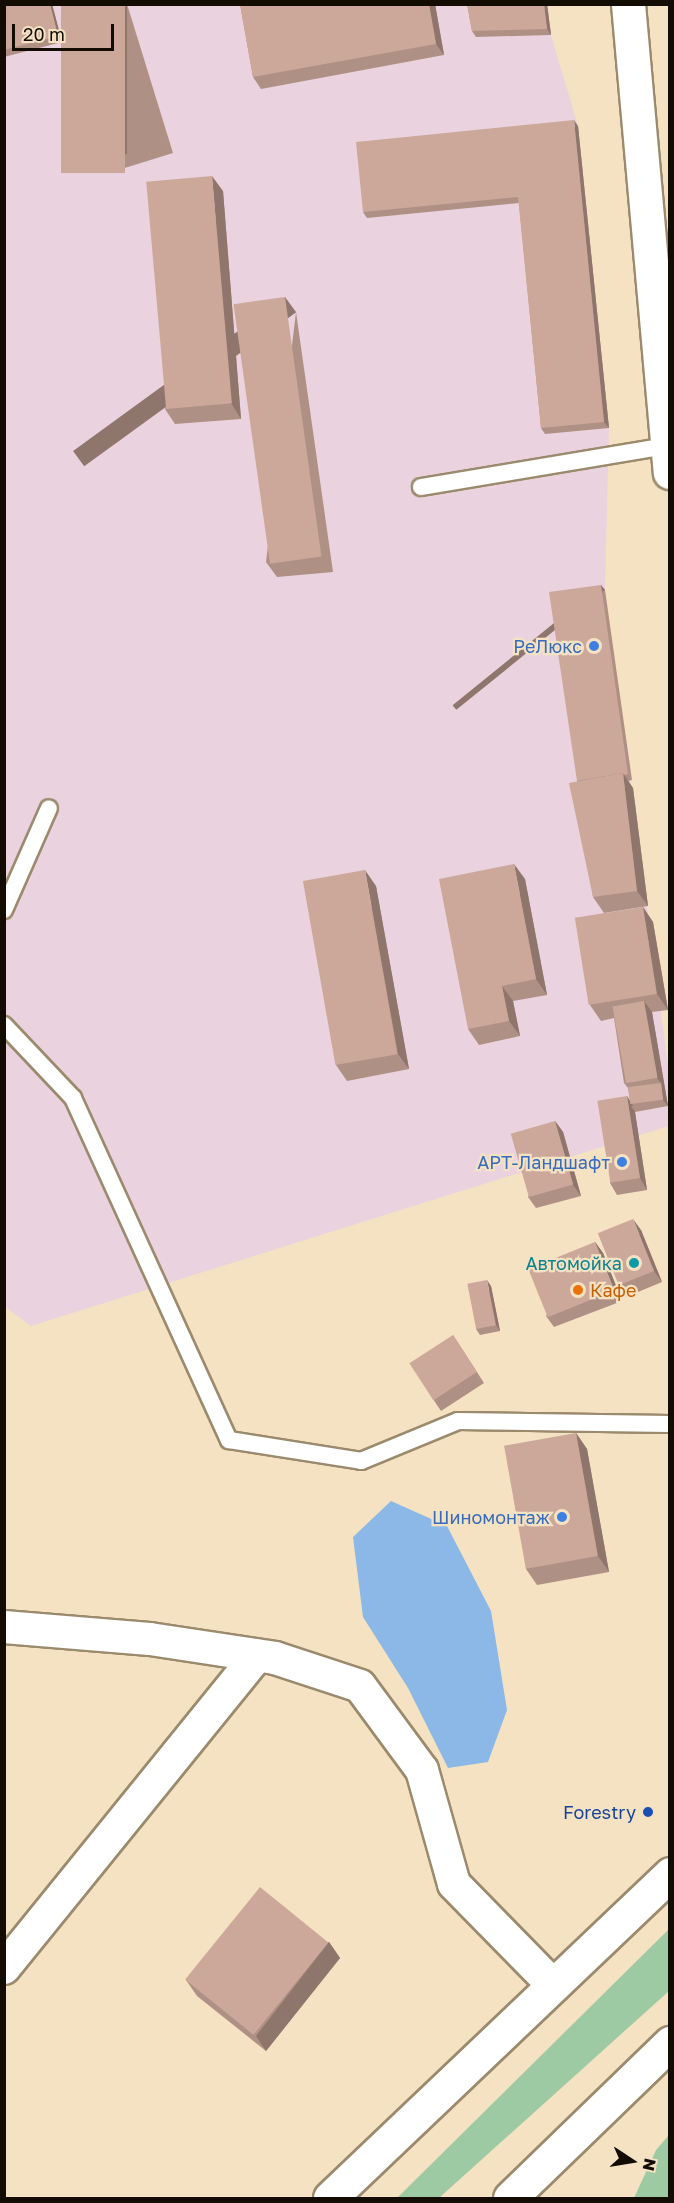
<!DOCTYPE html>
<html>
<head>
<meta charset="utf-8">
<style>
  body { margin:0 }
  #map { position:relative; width:674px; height:2203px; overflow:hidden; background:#f5e2c2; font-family:"Golos Text",sans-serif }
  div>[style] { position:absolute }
  .industrial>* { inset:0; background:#ead3de }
  .green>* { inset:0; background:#9ecaa3 }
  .water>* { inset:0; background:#8bb8e6 }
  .roads { filter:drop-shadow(2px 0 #9b8a6d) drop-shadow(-2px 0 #9b8a6d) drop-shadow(0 2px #9b8a6d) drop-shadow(0 -2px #9b8a6d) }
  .service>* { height:16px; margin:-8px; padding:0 8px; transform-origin:8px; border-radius:8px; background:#fff }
  .minor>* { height:32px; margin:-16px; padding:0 16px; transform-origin:16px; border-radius:16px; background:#fff }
  .tertiary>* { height:33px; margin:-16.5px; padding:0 16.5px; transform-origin:16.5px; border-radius:16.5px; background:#fff }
  .primary>* { height:33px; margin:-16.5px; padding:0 16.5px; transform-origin:16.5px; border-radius:16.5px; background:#fff }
  .wall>* { inset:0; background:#af9085 }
  .shaded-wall>* { inset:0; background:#8f766c; transform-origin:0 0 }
  .building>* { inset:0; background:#cca89b; transform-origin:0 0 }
  .dots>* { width:16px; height:16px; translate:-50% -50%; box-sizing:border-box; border:3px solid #f5e2c2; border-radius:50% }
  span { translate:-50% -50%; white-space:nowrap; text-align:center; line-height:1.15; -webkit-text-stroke:4.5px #f5e2c2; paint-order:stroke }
  .shop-label { font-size:18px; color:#366cbe }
  .right { translate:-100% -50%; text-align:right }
  .culture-label { font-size:18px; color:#0d838f }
  .food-label { font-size:18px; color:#c56008 }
  .left { translate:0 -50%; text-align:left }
  .transit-label { font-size:18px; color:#164399 }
  .frame { position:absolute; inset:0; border:6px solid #120c03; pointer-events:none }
  .north { position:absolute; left:602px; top:2131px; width:60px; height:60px; -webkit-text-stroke:4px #f5e2c2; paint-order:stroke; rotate:102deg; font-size:16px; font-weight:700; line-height:24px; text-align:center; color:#120c03 }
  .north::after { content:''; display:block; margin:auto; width:21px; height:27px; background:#120c03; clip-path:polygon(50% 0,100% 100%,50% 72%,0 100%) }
  .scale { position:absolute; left:12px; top:24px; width:102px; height:27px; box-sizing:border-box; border:3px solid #120c03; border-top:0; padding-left:8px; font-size:18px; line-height:21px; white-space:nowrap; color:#120c03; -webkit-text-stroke:4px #f5e2c2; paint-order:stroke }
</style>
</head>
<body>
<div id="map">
  <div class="industrial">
    <div style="clip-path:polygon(5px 5px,547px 5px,551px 35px,578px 126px,609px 428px,605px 590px,669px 1073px,669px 1126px,31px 1326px,5px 1307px)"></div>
  </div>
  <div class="green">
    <div style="clip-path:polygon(669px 1929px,669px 1991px,439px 2198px,397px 2198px)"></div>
    <div style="clip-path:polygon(669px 2135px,669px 2198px,634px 2198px,656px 2150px)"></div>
  </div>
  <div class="water">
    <div style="clip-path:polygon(391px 1501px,447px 1526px,491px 1611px,507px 1710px,488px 1762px,448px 1768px,408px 1688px,363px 1617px,353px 1537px)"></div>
  </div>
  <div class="roads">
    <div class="service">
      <div style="left:421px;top:487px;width:249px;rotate:-9.5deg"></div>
      <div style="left:4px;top:910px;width:111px;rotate:-66.2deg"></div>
      <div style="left:4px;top:1025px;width:100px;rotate:46.6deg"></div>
      <div style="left:73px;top:1098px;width:376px;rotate:65.5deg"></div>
      <div style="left:229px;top:1440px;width:134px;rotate:9deg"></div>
      <div style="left:361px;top:1461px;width:105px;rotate:-22.4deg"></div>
      <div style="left:458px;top:1421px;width:212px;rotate:0.8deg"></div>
    </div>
    <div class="minor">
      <div style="left:4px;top:1627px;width:146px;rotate:4.7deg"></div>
      <div style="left:150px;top:1639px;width:126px;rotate:8.6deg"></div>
      <div style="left:275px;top:1658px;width:89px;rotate:18.2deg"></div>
      <div style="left:360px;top:1686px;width:104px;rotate:53.6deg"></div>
      <div style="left:422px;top:1770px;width:118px;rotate:74.3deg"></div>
      <div style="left:454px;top:1884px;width:143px;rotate:45.6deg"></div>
      <div style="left:4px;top:1968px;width:402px;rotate:-51deg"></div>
    </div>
    <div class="tertiary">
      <div style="left:628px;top:4px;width:470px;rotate:84.9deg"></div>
    </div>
    <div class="primary">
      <div style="left:330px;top:2198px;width:470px;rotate:-43.6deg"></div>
      <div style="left:510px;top:2198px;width:223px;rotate:-44.1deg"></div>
    </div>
  </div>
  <div class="wall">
    <div style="clip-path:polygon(4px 4px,52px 4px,62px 42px,4px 57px)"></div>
    <div style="clip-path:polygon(61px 4px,127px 4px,173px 153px,115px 171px,111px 165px)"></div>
    <div style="clip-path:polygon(240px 4px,435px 4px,444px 55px,261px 89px,253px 77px)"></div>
    <div style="clip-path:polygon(467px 4px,547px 4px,551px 35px,476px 37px,472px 31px)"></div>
    <div style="clip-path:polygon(578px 126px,609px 428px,545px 434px,541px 428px,519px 203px,367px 218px,363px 212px)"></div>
    <div style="clip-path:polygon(223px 191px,241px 419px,175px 424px,165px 409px)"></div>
    <div style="clip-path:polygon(296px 312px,333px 572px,277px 577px,266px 562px)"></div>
    <div style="clip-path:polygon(601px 585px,605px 590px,632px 780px,628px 781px,633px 788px,648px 906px,604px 913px,593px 897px,577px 781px)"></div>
    <div style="clip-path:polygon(525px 879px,547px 995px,513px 1001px,520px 1036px,479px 1045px,468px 1029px)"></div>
    <div style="clip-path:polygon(376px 886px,409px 1069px,347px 1081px,336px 1065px)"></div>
    <div style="clip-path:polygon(643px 907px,653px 922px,668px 1010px,652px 1012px,668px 1106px,635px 1112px,647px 1190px,617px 1195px,610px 1183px,627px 1096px,630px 1101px,628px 1088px,624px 1083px,614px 1018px,601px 1021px,590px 1005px)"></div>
    <div style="clip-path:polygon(555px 1121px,563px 1132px,581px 1196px,536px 1208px,528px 1197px)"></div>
    <div style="clip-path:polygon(641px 1230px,662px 1282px,626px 1297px,619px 1285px)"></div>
    <div style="clip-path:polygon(595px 1242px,603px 1253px,622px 1301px,554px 1327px,546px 1316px)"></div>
    <div style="clip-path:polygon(491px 1286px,500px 1331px,480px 1335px,476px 1329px)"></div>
    <div style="clip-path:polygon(453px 1335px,484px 1383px,441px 1411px,433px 1399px)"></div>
    <div style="clip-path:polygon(576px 1433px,587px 1449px,609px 1572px,537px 1585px,526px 1569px)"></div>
    <div style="clip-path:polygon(329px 1942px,340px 1958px,266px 2051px,197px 1996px,186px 1980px)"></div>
  </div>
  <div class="shaded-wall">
    <div style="clip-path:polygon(50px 4px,52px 4px,62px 42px,58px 36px)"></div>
    <div style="left:125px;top:4px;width:2px;height:150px"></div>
    <div style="clip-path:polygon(429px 4px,435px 4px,444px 55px,436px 44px)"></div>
    <div style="clip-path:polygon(544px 4px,547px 4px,551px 35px,547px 29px)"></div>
    <div style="clip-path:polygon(574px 120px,578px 126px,609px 428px,604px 422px)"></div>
    <div style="clip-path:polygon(212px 176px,223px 191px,241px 419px,231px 403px)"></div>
    <div style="left:285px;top:297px;width:19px;height:262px;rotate:54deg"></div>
    <div style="left:601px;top:585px;width:6px;height:191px;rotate:51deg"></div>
    <div style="clip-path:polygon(623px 773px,633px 788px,648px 906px,637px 891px)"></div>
    <div style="clip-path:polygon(514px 864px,525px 879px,547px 995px,536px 979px)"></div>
    <div style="clip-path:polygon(365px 870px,376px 886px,409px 1069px,398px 1054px)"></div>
    <div style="clip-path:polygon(643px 907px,653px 922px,668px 1010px,657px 994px)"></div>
    <div style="clip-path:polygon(502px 986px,513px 1001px,520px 1036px,509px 1021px)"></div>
    <div style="clip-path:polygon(644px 1001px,652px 1012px,668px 1106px,663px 1100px,661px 1083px,657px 1078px)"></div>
    <div style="clip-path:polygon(627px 1096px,633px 1106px,631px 1106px,635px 1112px,647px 1190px,640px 1178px)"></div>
    <div style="clip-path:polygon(555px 1121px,563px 1132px,581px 1196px,573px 1185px)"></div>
    <div style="clip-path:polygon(633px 1219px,641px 1230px,662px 1282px,654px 1271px)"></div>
    <div style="clip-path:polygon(595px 1242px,603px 1253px,622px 1301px,614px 1290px)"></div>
    <div style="clip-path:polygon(487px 1280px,491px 1286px,500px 1331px,496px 1325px)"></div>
    <div style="clip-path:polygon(576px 1433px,587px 1449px,609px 1572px,598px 1556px)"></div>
    <div style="clip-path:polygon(329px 1942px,340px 1958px,266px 2051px,256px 2036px)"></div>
  </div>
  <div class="building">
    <div style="clip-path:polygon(4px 4px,50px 4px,58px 36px,4px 50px)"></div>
    <div style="left:61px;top:4px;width:64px;height:169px"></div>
    <div style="clip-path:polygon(240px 4px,429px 4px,436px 44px,253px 77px)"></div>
    <div style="clip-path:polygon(467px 4px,544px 4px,547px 29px,472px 31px)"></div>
    <div style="clip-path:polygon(574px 120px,604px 422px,541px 428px,518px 197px,363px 212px,356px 142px)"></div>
    <div style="left:212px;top:176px;width:228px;height:66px;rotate:85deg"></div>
    <div style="left:285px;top:297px;width:262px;height:52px;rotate:82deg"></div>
    <div style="clip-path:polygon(601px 585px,628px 774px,624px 775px,623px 773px,577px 781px,549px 592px)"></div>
    <div style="clip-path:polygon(623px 773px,637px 891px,593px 897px,569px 783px)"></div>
    <div style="clip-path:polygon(514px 864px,536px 979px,502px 986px,509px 1021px,468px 1029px,439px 879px)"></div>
    <div style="left:365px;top:870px;width:187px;height:63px;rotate:80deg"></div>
    <div style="left:643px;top:907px;width:88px;height:69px;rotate:81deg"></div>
    <div style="left:644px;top:1001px;width:78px;height:32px;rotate:80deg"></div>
    <div style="left:661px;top:1083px;width:17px;height:33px;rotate:83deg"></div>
    <div style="left:627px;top:1096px;width:83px;height:30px;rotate:81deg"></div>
    <div style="left:555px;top:1121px;width:66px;height:46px;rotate:74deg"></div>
    <div style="left:633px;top:1219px;width:56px;height:38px;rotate:68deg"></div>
    <div style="left:595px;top:1242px;width:52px;height:72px;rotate:68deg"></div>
    <div style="left:487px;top:1280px;width:46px;height:20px;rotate:79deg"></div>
    <div style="left:453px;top:1335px;width:44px;height:52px;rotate:57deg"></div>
    <div style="left:576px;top:1433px;width:125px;height:73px;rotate:80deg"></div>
    <div style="left:260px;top:1887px;width:88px;height:119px;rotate:39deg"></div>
  </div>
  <div class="dots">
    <div style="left:594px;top:646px;background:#3f7fe0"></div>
    <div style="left:622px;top:1162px;background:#3f7fe0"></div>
    <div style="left:634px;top:1263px;background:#0f9aa8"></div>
    <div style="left:578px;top:1290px;background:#e8710a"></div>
    <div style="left:562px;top:1517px;background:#3f7fe0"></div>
    <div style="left:648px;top:1812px;background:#1a4fb4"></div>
  </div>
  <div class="shop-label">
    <span class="right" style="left:582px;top:646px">РеЛюкс</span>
    <span class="right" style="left:610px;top:1162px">АРТ-Ландшафт</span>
    <span class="right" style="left:550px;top:1517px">Шиномонтаж</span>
  </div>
  <div class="culture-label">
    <span class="right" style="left:622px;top:1263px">Автомойка</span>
  </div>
  <div class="food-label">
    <span class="left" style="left:590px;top:1290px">Кафе</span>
  </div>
  <div class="transit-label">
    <span class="right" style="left:636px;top:1812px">Forestry</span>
  </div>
  <div class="frame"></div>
  <div class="north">N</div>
  <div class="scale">20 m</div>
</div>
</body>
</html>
